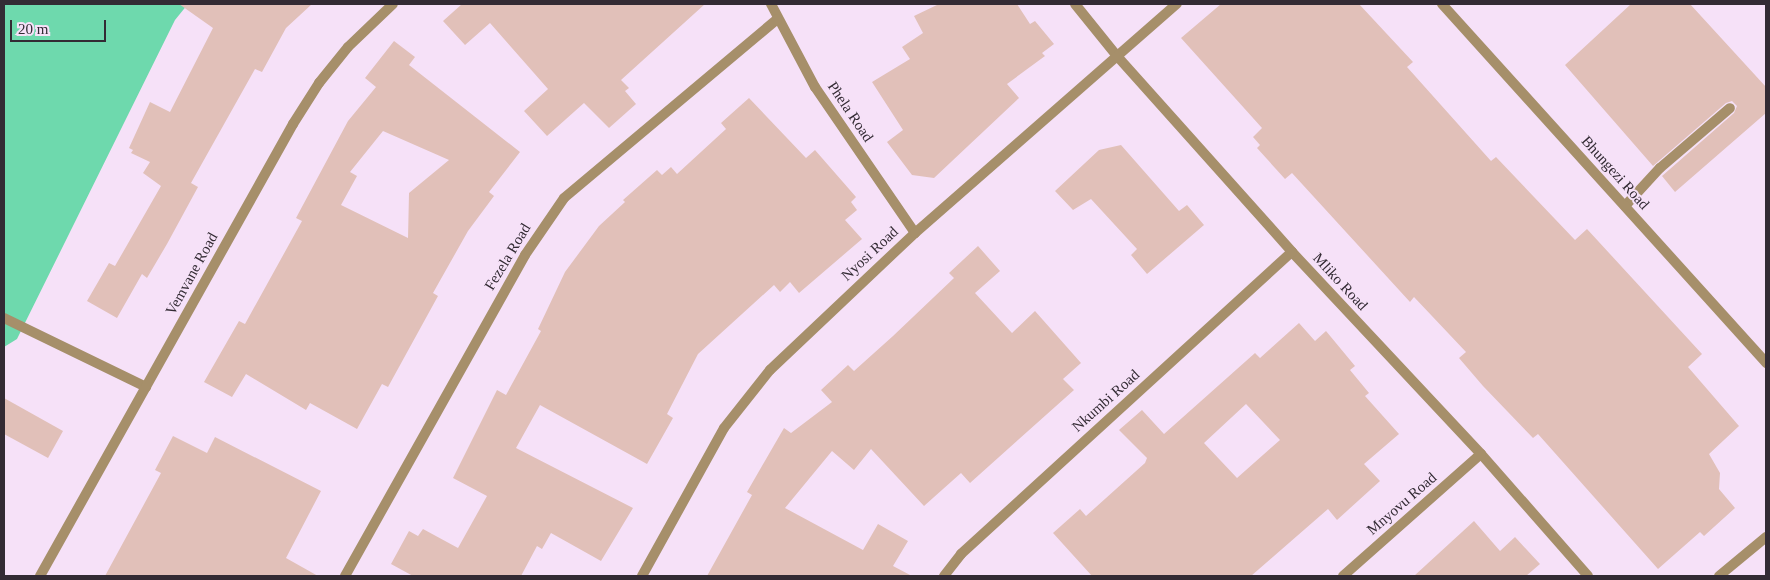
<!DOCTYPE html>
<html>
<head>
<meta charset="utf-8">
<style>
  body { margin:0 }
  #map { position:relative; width:1770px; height:580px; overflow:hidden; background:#f6e1f8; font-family:"Times New Roman",serif }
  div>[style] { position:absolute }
  .green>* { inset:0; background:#6ed9ad }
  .building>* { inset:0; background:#e1c0b9 }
  .lane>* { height:10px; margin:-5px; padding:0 5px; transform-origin:5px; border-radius:5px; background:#a68f6a }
  .street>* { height:10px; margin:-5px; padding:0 5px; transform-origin:5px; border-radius:5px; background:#a68f6a }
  span { translate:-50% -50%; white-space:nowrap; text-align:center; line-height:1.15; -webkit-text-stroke:4px #f6e1f8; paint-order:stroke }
  .street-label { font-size:15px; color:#332b34 }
  .frame { position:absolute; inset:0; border:5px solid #332b34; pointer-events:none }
  .scale { position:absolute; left:10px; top:20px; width:96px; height:22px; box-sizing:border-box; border:2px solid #332b34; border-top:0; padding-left:6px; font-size:15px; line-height:18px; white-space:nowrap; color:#332b34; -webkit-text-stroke:4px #f6e1f8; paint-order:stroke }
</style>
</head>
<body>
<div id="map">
  <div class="green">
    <div style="clip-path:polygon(4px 4px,188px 4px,175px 20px,17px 339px,4px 347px)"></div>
  </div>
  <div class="building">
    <div style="clip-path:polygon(179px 4px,312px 4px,286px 28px,262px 72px,255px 69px,191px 183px,198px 187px,167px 244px,147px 278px,142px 274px,117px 318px,87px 301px,109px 263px,115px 266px,161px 186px,143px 173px,150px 162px,131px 153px,133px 150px,129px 148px,150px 102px,170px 112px,213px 28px)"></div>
    <div style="clip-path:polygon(462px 4px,705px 4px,621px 80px,629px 88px,625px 91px,636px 104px,609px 128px,584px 103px,547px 136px,524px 111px,548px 89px,490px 23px,465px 45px,443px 21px)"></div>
    <div style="clip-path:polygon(939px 4px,1017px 4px,1030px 24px,1035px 21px,1054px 44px,1042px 53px,1045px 56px,1007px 84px,1019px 98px,934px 178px,912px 175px,887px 142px,903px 130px,872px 82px,910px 59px,902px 47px,923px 33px,914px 16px)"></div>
    <div style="clip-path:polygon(1221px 4px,1359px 4px,1413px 62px,1407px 67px,1491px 161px,1496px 157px,1575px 240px,1587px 229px,1702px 354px,1688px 367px,1739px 426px,1709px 454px,1720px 473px,1719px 489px,1735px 508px,1704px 536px,1700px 532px,1658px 569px,1538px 434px,1533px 438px,1483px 386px,1459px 358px,1466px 352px,1414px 297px,1410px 302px,1292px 173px,1285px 179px,1257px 148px,1260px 145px,1253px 137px,1262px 128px,1181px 38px)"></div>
    <div style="clip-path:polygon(1631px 4px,1690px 4px,1766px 87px,1766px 113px,1675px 192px,1662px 176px,1734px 113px,1737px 106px,1732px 101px,1726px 103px,1653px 166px,1565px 65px)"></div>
    <div style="clip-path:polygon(evenodd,394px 41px,415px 57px,409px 65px,520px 152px,489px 192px,494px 196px,468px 231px,433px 293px,438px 296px,388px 387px,382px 384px,357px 429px,310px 403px,306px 410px,246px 374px,232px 397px,204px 382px,239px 321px,245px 324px,302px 221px,296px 218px,348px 121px,376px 87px,365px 78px,394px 41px,383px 131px,449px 160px,409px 193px,408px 238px,341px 205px,357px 176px,350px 172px,383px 131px)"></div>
    <div style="clip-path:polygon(749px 98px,806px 158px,815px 150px,856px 197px,851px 202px,857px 210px,845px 220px,862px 239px,799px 293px,790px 282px,780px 292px,774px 285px,698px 354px,667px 414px,673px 418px,647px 464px,540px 405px,516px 448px,633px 508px,601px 561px,551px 533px,542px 549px,537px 546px,521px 576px,413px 576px,391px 564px,409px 531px,418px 536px,423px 529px,458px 548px,487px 496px,453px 478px,497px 390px,506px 395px,541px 331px,538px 329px,565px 272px,599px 226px,625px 202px,623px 200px,657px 170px,662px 175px,671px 167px,677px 174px,726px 129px,721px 123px)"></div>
    <div style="clip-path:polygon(1121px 145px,1179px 211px,1187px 205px,1204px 225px,1147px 274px,1131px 255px,1137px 249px,1091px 199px,1073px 210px,1055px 191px,1099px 150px)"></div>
    <div style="clip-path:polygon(978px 246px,1000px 271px,975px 293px,1012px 333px,1035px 311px,1081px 363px,1063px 379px,1074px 390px,970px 483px,961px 473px,924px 506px,871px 449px,854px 470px,832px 451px,785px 508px,863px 550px,878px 524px,908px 541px,893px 566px,912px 576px,707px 576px,752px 495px,747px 492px,784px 428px,791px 433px,832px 402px,821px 390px,848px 365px,854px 371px,893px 336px,954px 278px,949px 273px)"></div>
    <div style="clip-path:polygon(evenodd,1299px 323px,1315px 341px,1326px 331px,1355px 366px,1350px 370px,1369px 393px,1365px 396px,1399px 434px,1364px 464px,1380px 481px,1337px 520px,1328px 509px,1251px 576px,1092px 576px,1053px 533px,1080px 509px,1086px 516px,1145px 463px,1147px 458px,1119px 430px,1142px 410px,1164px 434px,1255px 353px,1260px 358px,1299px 323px,1246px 404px,1280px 440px,1237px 478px,1204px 443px,1246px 404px)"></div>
    <div style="clip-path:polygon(4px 398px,63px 431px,48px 458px,4px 434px)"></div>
    <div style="clip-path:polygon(173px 436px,207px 453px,215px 437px,321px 491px,286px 558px,318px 576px,105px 576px,161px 473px,155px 470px)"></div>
    <div style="clip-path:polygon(1474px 521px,1500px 551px,1515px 537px,1540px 564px,1526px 576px,1414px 576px)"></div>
  </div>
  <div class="lane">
    <div style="left:1625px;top:206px;width:52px;rotate:-47.4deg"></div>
    <div style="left:1660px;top:168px;width:92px;rotate:-40.6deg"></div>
    <div style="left:4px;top:318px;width:158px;rotate:25.9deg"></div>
  </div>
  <div class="street">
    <div style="left:771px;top:4px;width:94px;rotate:62.1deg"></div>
    <div style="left:815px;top:87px;width:177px;rotate:55.6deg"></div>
    <div style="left:1075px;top:4px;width:67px;rotate:51.1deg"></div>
    <div style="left:1117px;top:56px;width:263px;rotate:48.2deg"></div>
    <div style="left:1292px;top:252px;width:277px;rotate:46.9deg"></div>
    <div style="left:1481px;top:454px;width:162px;rotate:48.7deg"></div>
    <div style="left:1442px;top:4px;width:484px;rotate:47.9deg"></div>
    <div style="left:40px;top:576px;width:518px;rotate:-60.76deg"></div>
    <div style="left:293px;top:124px;width:49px;rotate:-57.6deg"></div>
    <div style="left:319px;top:83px;width:46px;rotate:-51.1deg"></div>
    <div style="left:348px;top:47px;width:62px;rotate:-43.7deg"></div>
    <div style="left:345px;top:576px;width:368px;rotate:-60.7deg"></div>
    <div style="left:525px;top:255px;width:69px;rotate:-55.6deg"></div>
    <div style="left:564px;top:198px;width:278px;rotate:-40deg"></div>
    <div style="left:642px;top:576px;width:169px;rotate:-61deg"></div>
    <div style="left:724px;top:428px;width:74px;rotate:-51.6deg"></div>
    <div style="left:770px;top:370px;width:199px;rotate:-43.4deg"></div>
    <div style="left:915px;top:233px;width:348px;rotate:-41.2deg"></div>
    <div style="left:944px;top:576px;width:28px;rotate:-52deg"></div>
    <div style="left:961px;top:554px;width:448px;rotate:-42.4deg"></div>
    <div style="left:1343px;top:576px;width:184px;rotate:-41.5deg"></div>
    <div style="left:1719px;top:576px;width:61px;rotate:-39.7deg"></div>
  </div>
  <div class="street-label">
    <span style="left:850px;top:112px;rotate:56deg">Phela Road</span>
    <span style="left:1615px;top:173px;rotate:48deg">Bhungezi Road</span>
    <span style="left:870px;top:254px;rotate:-43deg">Nyosi Road</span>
    <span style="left:508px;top:257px;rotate:-59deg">Fezela Road</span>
    <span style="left:192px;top:274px;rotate:-61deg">Vemvane Road</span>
    <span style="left:1340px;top:282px;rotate:47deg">Mliko Road</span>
    <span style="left:1106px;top:401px;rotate:-42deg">Nkumbi Road</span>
    <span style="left:1402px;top:504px;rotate:-41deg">Mnyovu Road</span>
  </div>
  <div class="frame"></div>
  <div class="scale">20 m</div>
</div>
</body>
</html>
